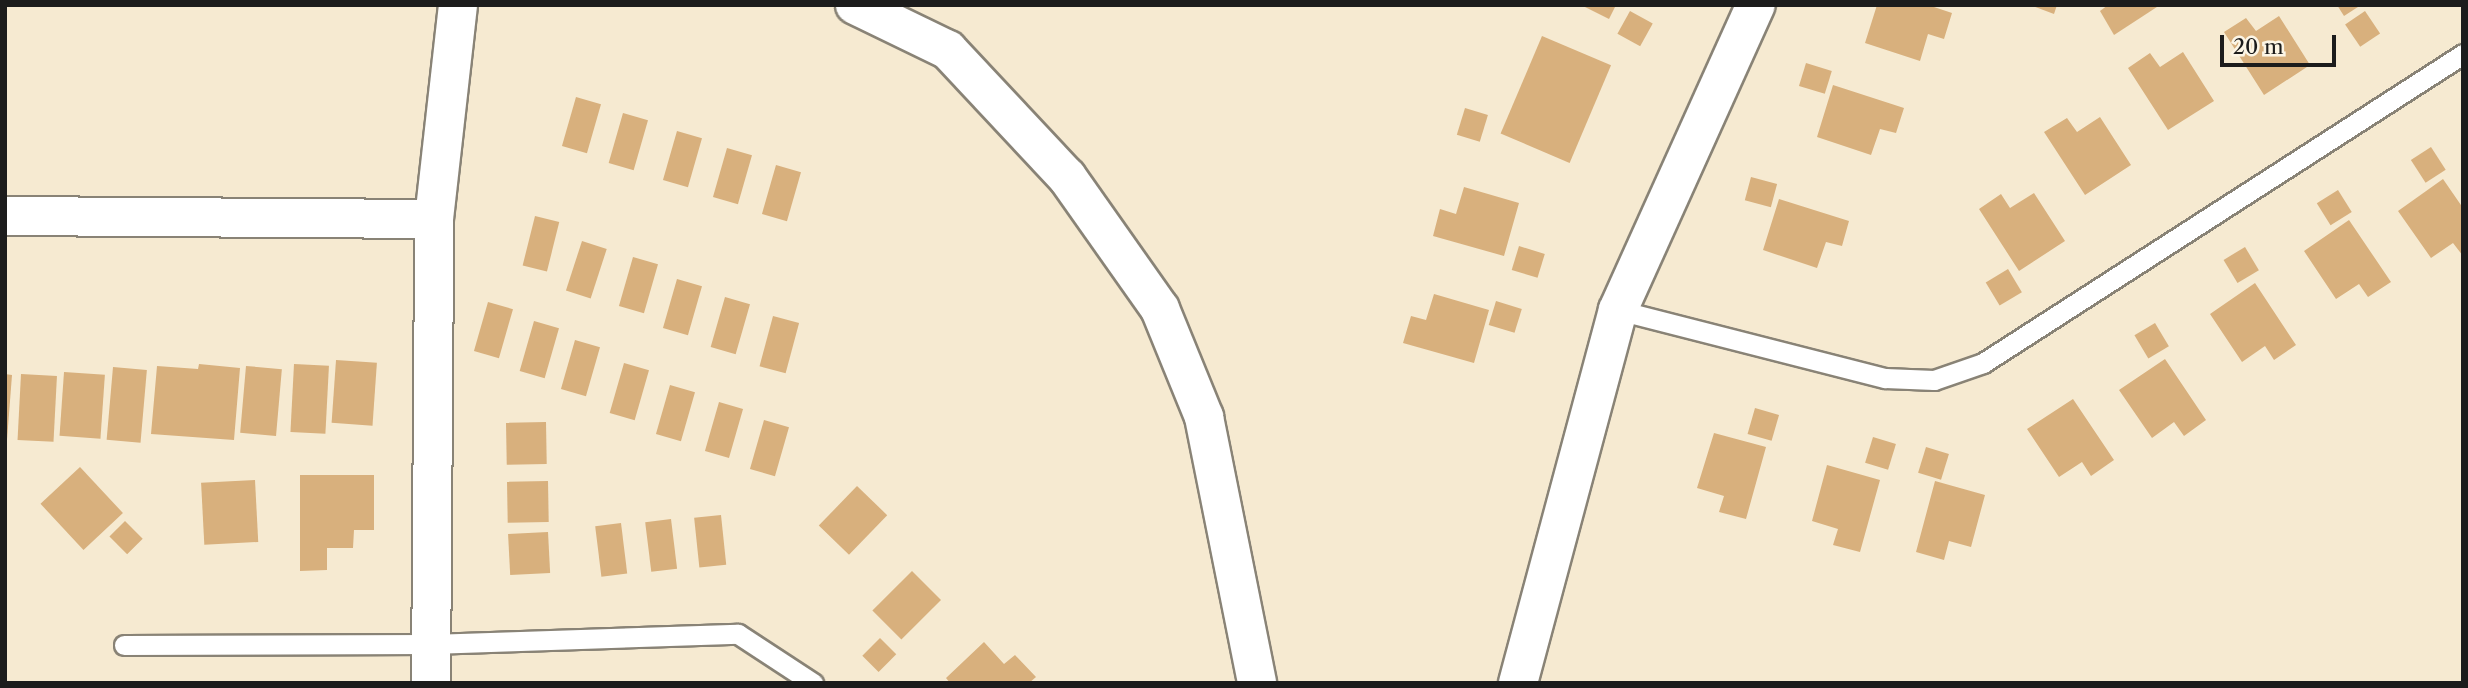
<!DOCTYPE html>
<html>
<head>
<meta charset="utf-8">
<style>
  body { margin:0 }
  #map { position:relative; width:2468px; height:688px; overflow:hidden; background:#f6ead1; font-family:"Libre Caslon Text",serif }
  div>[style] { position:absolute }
  .building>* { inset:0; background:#d8b07d; transform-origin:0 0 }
  .roads { filter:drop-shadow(2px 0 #898376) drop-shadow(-2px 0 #898376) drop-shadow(0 2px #898376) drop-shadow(0 -2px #898376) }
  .lane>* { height:19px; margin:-9.5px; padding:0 9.5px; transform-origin:9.5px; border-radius:9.5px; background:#fff }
  .street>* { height:38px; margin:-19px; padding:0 19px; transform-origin:19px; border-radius:19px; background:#fff }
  span { translate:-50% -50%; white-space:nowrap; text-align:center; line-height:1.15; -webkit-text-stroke:7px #fcf5e5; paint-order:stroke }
  .frame { position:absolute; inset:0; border:7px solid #1c1c1c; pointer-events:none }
  .scale { position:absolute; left:2220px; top:35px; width:116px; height:32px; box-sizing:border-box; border:4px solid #1c1c1c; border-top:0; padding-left:9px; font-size:21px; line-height:24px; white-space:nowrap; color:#1c1c1c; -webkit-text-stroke:5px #fcf5e5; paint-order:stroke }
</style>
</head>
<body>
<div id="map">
  <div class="building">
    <div style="clip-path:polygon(1581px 5px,1616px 5px,1609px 19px)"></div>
    <div style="clip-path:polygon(1877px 5px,1928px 5px,1952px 13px,1944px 39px,1928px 34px,1920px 61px,1865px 43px)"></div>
    <div style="clip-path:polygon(2030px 5px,2057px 5px,2054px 14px)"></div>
    <div style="clip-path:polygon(2108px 5px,2160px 5px,2114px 35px,2100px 11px)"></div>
    <div style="clip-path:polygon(2337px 5px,2361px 5px,2344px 16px)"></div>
    <div style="left:1630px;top:11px;width:26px;height:26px;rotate:29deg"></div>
    <div style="left:2365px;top:11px;width:27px;height:24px;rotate:56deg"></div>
    <div style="clip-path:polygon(2279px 16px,2310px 65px,2264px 95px,2224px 32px,2246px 18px,2256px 31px)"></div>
    <div style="left:1542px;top:36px;width:75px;height:106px;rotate:23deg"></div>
    <div style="clip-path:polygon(2183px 52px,2214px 101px,2168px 130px,2128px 68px,2150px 53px,2160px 67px)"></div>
    <div style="left:1806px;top:63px;width:27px;height:24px;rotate:17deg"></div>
    <div style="clip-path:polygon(1833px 85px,1904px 108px,1896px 133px,1880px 129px,1871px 155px,1817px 137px)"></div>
    <div style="left:576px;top:97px;width:26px;height:51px;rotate:16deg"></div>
    <div style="left:1465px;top:108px;width:24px;height:28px;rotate:17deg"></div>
    <div style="left:623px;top:113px;width:26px;height:52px;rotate:16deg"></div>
    <div style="clip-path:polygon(2100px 117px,2131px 165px,2085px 195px,2044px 132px,2067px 118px,2077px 132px)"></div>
    <div style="left:677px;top:131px;width:26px;height:51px;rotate:16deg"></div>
    <div style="left:2431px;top:147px;width:27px;height:24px;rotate:57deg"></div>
    <div style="left:727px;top:148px;width:26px;height:51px;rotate:16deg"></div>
    <div style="left:776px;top:165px;width:26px;height:51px;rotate:16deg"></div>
    <div style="left:1751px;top:177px;width:27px;height:24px;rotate:15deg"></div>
    <div style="clip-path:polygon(2443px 179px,2463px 208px,2463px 256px,2453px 243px,2431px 258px,2398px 211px)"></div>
    <div style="clip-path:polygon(1464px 187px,1519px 203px,1504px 256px,1433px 236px,1440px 209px,1456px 214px)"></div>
    <div style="left:2338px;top:190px;width:26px;height:25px;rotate:58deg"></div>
    <div style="clip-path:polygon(2034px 193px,2065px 241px,2019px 271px,1979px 209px,2001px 194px,2010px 208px)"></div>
    <div style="clip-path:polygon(1779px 199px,1849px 221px,1842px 246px,1826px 242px,1817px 268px,1763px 250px)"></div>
    <div style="left:535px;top:216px;width:25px;height:51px;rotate:14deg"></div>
    <div style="clip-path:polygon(2349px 220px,2391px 282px,2368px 297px,2359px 284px,2336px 299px,2304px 251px)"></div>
    <div style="left:582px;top:241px;width:26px;height:52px;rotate:18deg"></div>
    <div style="left:1519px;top:246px;width:27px;height:25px;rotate:17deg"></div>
    <div style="left:2245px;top:247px;width:27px;height:25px;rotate:59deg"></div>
    <div style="left:633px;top:257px;width:26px;height:51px;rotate:16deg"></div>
    <div style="left:2008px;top:269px;width:27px;height:26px;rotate:59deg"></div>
    <div style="left:677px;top:279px;width:26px;height:51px;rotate:16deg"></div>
    <div style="clip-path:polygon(2255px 283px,2296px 345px,2274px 360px,2265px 346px,2242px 362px,2210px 314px)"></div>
    <div style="clip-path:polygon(1434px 294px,1489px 310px,1474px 363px,1403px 343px,1411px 316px,1426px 320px)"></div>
    <div style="left:725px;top:297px;width:26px;height:52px;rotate:16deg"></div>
    <div style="left:1496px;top:301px;width:27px;height:25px;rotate:17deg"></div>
    <div style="left:488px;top:302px;width:26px;height:51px;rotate:16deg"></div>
    <div style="left:773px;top:316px;width:27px;height:52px;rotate:15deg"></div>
    <div style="left:534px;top:321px;width:26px;height:52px;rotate:16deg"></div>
    <div style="left:2155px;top:323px;width:27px;height:24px;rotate:59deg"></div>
    <div style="left:575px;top:340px;width:26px;height:51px;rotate:16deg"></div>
    <div style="clip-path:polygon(2165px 359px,2206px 420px,2184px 436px,2174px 422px,2152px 438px,2119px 390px)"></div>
    <div style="left:336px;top:360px;width:41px;height:63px;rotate:4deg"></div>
    <div style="left:624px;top:363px;width:26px;height:52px;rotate:16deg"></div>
    <div style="clip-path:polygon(199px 364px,240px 368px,234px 440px,151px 434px,157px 366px,198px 369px)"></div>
    <div style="left:294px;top:364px;width:35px;height:68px;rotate:3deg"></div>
    <div style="left:246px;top:366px;width:36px;height:67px;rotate:5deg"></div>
    <div style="left:113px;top:367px;width:34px;height:73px;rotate:5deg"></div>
    <div style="left:64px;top:372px;width:41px;height:64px;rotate:4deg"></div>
    <div style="clip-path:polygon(5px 374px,12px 375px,7px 440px,5px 439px)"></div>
    <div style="left:21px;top:374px;width:36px;height:66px;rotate:3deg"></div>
    <div style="left:670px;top:385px;width:26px;height:51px;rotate:16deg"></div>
    <div style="clip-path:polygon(2073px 399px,2114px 460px,2091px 476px,2082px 462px,2059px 477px,2027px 429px)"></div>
    <div style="left:719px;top:402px;width:25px;height:51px;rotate:16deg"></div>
    <div style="left:1755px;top:408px;width:25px;height:27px;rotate:16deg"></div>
    <div style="left:764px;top:420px;width:26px;height:51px;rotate:16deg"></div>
    <div style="left:546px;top:422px;width:42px;height:40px;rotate:89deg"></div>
    <div style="clip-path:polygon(1714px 433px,1766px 447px,1746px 519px,1719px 512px,1724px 496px,1697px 488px)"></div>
    <div style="left:1873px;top:437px;width:24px;height:27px;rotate:17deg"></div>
    <div style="left:1926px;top:447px;width:24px;height:27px;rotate:17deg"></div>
    <div style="clip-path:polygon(1827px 465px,1880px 480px,1860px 552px,1833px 545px,1838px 529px,1812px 521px)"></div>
    <div style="left:80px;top:467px;width:63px;height:54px;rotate:47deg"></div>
    <div style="clip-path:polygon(300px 475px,374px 475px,374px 530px,354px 530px,353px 548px,327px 548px,327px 570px,300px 571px)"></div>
    <div style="left:255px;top:480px;width:62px;height:54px;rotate:87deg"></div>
    <div style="left:548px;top:481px;width:41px;height:41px;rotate:89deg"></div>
    <div style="clip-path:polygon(1935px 481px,1985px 495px,1971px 547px,1949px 541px,1944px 560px,1916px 552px)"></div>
    <div style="left:857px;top:486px;width:42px;height:55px;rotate:44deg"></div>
    <div style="left:721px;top:515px;width:50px;height:27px;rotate:84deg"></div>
    <div style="left:671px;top:519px;width:50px;height:26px;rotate:83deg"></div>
    <div style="left:125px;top:521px;width:25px;height:22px;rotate:45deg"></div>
    <div style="left:621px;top:523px;width:51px;height:26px;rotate:83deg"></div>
    <div style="left:548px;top:532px;width:41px;height:40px;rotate:87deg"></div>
    <div style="left:912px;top:571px;width:41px;height:56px;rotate:45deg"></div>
    <div style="left:880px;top:638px;width:23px;height:25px;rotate:45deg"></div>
    <div style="clip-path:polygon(984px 642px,1004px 664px,1015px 655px,1036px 677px,1029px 683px,950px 683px,946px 678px)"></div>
  </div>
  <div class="roads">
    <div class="lane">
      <div style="left:1618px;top:310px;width:276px;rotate:14.3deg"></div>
      <div style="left:1885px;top:378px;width:49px;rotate:2.3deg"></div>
      <div style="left:1934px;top:380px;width:52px;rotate:-19.1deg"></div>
      <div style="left:1983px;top:363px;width:571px;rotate:-32.77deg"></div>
      <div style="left:124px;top:645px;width:306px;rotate:-0.2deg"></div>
      <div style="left:430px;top:644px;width:308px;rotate:-1.9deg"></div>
      <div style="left:738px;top:634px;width:90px;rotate:33.2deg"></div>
    </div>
    <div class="street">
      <div style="left:855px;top:5px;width:103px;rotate:25.8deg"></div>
      <div style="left:948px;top:50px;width:174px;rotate:46.9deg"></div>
      <div style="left:1067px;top:177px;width:161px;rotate:54.8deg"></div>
      <div style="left:1160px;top:309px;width:117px;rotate:67.8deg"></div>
      <div style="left:1204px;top:417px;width:271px;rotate:78.7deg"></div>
      <div style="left:5px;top:216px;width:429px;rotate:0.4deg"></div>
      <div style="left:431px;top:683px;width:464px;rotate:-89.6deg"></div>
      <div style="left:434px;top:219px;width:215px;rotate:-83.6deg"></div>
      <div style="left:1518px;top:683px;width:386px;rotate:-75deg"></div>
      <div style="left:1618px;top:310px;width:335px;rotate:-65.7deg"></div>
    </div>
  </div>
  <div class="frame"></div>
  <div class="scale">20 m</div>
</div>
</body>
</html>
